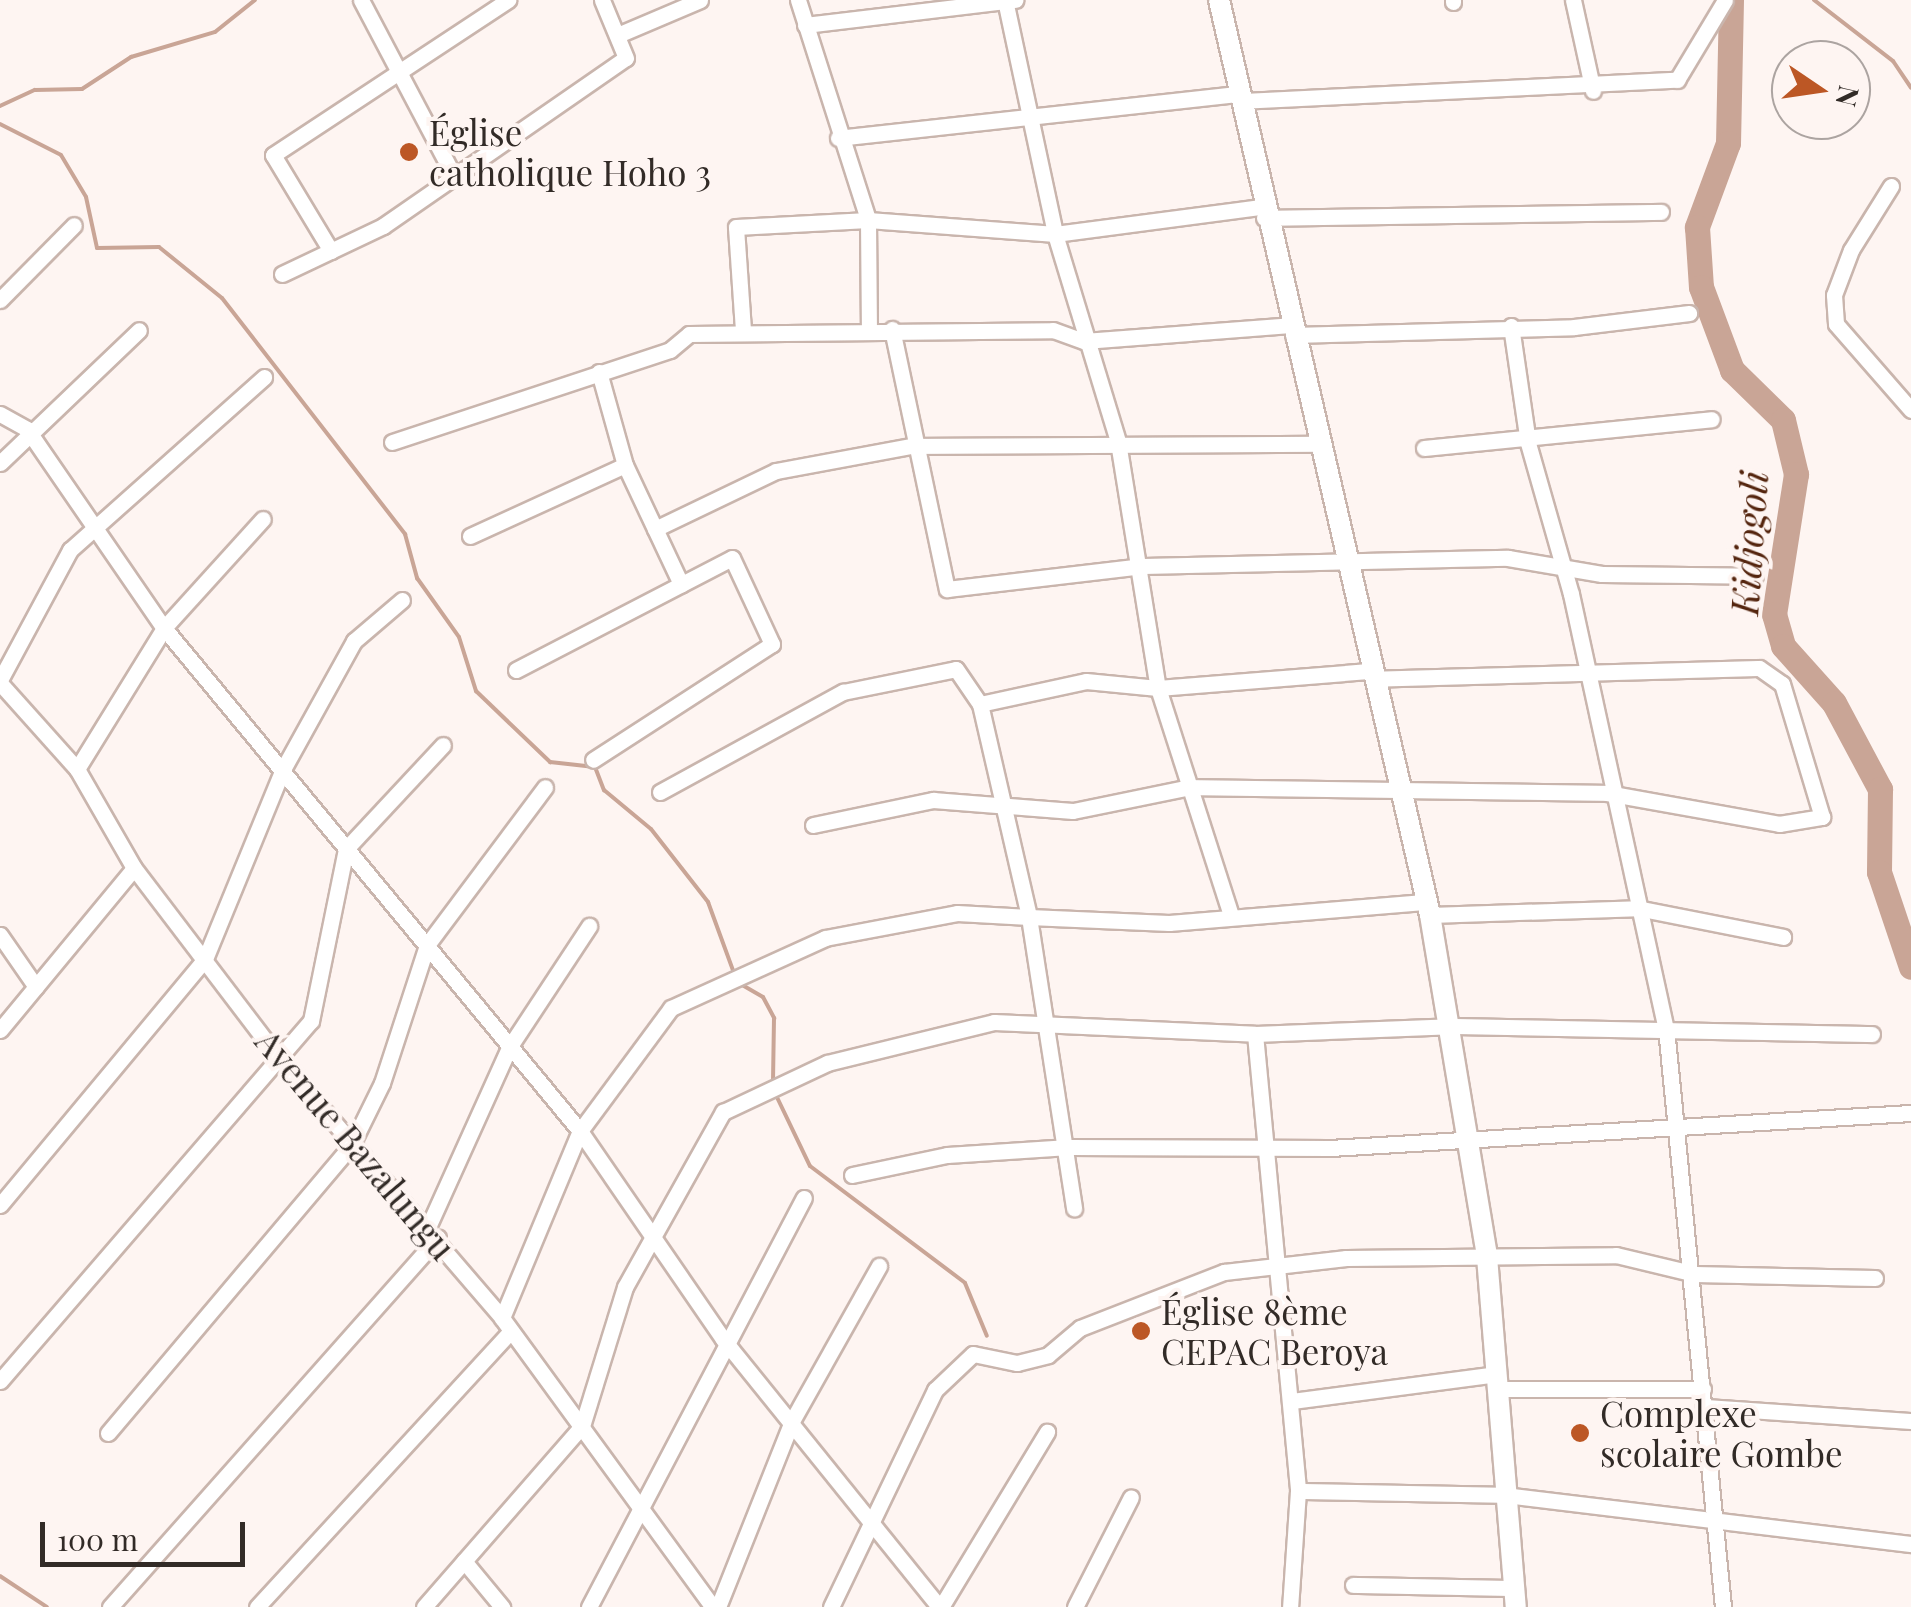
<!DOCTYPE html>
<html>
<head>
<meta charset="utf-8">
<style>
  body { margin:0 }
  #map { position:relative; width:1911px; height:1607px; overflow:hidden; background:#fef5f2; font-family:"Playfair Display",serif }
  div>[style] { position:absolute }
  .stream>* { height:4px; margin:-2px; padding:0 2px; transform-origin:2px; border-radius:2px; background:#c9a596 }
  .river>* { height:25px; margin:-12.5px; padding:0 12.5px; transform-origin:12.5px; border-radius:12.5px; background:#c9a596 }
  .roads { filter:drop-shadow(2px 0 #c9b5ad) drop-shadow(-2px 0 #c9b5ad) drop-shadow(0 2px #c9b5ad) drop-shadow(0 -2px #c9b5ad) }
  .street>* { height:15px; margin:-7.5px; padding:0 7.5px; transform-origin:7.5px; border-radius:7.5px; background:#fff }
  .secondary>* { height:20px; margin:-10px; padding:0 10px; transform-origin:10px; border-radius:10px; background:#fff }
  .dots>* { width:28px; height:28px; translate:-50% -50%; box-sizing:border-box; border:5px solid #fef5f2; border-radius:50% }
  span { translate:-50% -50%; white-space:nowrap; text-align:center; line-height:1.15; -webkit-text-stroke:8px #fef5f2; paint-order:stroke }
  .poi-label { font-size:35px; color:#322b27 }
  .left { translate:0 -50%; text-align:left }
  .street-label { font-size:35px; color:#322b27 }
  .water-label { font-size:38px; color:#54250e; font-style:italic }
  .north { position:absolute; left:1771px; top:40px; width:100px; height:100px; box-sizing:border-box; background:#fef5f2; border:2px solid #aca4a1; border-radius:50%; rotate:103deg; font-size:28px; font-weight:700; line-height:40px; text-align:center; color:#322b27 }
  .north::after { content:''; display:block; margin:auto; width:35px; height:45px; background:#bc5725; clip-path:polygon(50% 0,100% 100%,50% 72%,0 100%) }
  .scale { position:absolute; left:40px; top:1522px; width:205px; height:45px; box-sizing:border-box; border:5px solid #322b27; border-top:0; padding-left:12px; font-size:30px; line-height:35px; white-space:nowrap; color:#322b27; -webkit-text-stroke:8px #fef5f2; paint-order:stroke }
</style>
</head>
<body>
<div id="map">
  <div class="stream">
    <div style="left:1814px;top:0;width:100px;rotate:37.7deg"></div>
    <div style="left:1893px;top:61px;width:32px;rotate:56deg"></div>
    <div style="left:0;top:106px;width:38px;rotate:-25deg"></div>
    <div style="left:35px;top:90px;width:47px;rotate:-1.2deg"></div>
    <div style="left:82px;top:89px;width:59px;rotate:-33.1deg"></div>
    <div style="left:131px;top:57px;width:88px;rotate:-16.6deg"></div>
    <div style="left:215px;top:32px;width:51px;rotate:-38.7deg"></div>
    <div style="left:0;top:124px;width:68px;rotate:26.9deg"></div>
    <div style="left:61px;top:155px;width:49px;rotate:59.2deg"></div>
    <div style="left:86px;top:197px;width:52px;rotate:77.8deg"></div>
    <div style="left:97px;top:248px;width:62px;rotate:-0.9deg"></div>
    <div style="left:159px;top:247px;width:81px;rotate:39deg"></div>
    <div style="left:222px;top:298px;width:299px;rotate:52.2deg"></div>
    <div style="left:405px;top:534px;width:46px;rotate:74.7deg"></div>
    <div style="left:417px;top:578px;width:72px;rotate:54.6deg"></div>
    <div style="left:459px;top:637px;width:57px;rotate:72.5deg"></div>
    <div style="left:476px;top:691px;width:103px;rotate:43.8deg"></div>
    <div style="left:550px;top:762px;width:45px;rotate:6.3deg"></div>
    <div style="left:595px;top:767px;width:25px;rotate:69deg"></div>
    <div style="left:604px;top:790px;width:61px;rotate:39.7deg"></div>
    <div style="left:651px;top:829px;width:93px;rotate:52deg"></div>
    <div style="left:708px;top:902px;width:76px;rotate:69.9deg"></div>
    <div style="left:737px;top:982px;width:30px;rotate:30deg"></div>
    <div style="left:763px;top:997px;width:24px;rotate:62deg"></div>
    <div style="left:774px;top:1018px;width:64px;rotate:90.9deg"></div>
    <div style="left:774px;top:1091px;width:83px;rotate:64.4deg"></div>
    <div style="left:810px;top:1166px;width:194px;rotate:37deg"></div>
    <div style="left:965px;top:1283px;width:57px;rotate:67.5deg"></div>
    <div style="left:0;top:1576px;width:56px;rotate:33.4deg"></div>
  </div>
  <div class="river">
    <div style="left:1731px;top:0;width:143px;rotate:91.2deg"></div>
    <div style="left:1728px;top:143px;width:90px;rotate:110.3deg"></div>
    <div style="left:1697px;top:227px;width:60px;rotate:86.2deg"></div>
    <div style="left:1701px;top:287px;width:89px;rotate:69.5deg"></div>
    <div style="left:1732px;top:370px;width:71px;rotate:44.4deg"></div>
    <div style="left:1783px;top:420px;width:56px;rotate:76.5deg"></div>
    <div style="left:1796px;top:474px;width:142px;rotate:98.9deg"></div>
    <div style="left:1774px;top:614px;width:33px;rotate:74deg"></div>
    <div style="left:1783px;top:646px;width:76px;rotate:48.2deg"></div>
    <div style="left:1834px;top:703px;width:98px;rotate:61.9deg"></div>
    <div style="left:1880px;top:789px;width:83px;rotate:90.7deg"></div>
    <div style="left:1879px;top:872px;width:100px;rotate:71.4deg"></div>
  </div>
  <div class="roads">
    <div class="street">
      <div style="left:361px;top:0;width:193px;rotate:62.2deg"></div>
      <div style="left:798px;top:0;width:231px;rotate:72.3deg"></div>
      <div style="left:868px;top:220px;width:109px;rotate:89.5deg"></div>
      <div style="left:1005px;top:0;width:239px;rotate:77.9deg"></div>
      <div style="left:1055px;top:234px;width:217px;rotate:73.1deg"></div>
      <div style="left:1118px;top:442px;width:249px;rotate:80.8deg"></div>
      <div style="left:1158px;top:688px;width:238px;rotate:72.2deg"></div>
      <div style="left:1453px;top:0;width:2px;rotate:90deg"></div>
      <div style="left:1573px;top:0;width:93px;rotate:77.6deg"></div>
      <div style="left:805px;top:25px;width:212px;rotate:-6.8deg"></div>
      <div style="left:620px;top:34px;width:87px;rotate:-23deg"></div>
      <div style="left:1241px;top:101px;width:437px;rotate:-2.8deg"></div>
      <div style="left:1677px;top:80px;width:93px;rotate:-59deg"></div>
      <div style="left:838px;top:138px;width:403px;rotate:-6.3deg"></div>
      <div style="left:1891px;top:186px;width:75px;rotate:122deg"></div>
      <div style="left:1851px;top:250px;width:48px;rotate:110.7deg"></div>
      <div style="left:1834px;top:295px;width:29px;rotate:86deg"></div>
      <div style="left:1836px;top:324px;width:114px;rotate:48.9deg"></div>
      <div style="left:1264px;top:218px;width:397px;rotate:-0.9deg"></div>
      <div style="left:331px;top:251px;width:112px;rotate:-121.1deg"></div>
      <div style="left:273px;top:155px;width:282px;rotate:-33.4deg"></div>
      <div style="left:282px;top:274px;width:112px;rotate:-25.4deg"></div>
      <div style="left:383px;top:226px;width:295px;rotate:-34.7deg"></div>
      <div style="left:626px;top:58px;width:63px;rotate:-112.5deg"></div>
      <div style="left:0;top:300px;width:105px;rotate:-45.4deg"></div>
      <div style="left:1511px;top:326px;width:118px;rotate:81.7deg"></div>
      <div style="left:1528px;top:443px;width:157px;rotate:74.1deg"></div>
      <div style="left:1571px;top:594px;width:444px;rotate:77.7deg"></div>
      <div style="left:1666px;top:1028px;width:582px;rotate:84.38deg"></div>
      <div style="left:892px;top:329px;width:266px;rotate:78.1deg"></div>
      <div style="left:947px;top:589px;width:197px;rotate:-6.7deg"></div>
      <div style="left:1143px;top:566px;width:365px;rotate:-1.3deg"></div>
      <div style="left:1508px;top:558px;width:95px;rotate:9.7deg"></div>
      <div style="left:1602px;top:574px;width:153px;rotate:0.7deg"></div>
      <div style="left:743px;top:330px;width:103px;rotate:-93.9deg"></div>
      <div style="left:736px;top:227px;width:132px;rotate:-3deg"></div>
      <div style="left:868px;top:220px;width:188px;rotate:4.3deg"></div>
      <div style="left:1055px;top:234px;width:208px;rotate:-7.5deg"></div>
      <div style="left:1293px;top:335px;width:281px;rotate:-1.6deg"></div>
      <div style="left:1574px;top:327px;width:116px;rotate:-6.9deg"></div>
      <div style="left:599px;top:372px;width:97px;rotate:74.4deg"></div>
      <div style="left:625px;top:465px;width:132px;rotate:64.8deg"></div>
      <div style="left:0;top:414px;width:31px;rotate:29deg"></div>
      <div style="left:27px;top:429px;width:242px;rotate:55.5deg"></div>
      <div style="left:164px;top:628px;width:653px;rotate:50.41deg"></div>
      <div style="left:580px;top:1131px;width:252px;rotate:55.5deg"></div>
      <div style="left:723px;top:1339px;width:344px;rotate:51.1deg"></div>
      <div style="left:392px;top:442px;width:293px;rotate:-18.3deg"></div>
      <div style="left:670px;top:350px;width:25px;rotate:-40deg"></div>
      <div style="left:689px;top:334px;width:364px;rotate:-0.6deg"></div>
      <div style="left:1053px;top:330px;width:33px;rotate:20deg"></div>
      <div style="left:1084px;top:341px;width:207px;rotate:-4.4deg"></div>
      <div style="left:1424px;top:448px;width:289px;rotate:-5.7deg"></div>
      <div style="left:0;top:463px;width:192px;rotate:-43.7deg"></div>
      <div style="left:655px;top:529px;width:134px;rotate:-25.6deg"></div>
      <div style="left:776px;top:471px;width:137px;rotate:-10.5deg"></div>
      <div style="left:911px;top:446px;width:406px;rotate:-0.3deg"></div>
      <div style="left:470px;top:536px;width:170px;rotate:-24.6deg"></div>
      <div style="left:516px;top:670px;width:243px;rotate:-27.4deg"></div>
      <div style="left:732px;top:558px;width:95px;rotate:65.1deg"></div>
      <div style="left:772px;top:644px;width:213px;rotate:147.1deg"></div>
      <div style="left:0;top:680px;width:148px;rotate:-61.7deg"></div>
      <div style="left:70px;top:550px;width:260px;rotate:-41.7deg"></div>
      <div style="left:0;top:683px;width:115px;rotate:48.2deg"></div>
      <div style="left:77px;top:769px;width:114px;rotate:60.1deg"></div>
      <div style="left:134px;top:868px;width:236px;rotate:52.7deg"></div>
      <div style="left:277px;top:1056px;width:345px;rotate:49.3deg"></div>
      <div style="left:502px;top:1318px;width:358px;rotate:53.9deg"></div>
      <div style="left:980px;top:704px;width:108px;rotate:-12.2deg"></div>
      <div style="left:1086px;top:681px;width:72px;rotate:5.6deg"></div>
      <div style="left:1158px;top:688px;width:214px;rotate:-4.6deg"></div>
      <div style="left:77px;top:769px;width:166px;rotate:-58.3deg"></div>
      <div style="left:164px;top:628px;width:147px;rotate:-47.8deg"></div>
      <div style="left:660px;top:792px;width:209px;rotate:-28.7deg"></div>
      <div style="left:843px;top:692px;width:115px;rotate:-11.5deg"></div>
      <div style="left:956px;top:669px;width:42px;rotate:55.6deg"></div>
      <div style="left:980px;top:704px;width:219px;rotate:77deg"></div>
      <div style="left:1029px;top:917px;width:140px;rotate:2.5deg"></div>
      <div style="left:1169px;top:923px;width:259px;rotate:-4.7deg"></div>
      <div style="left:813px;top:825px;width:123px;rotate:-11.8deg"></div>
      <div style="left:933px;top:800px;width:140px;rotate:4.5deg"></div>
      <div style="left:1073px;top:811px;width:119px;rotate:-11.6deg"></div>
      <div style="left:1190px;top:787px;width:417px;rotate:0.8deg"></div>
      <div style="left:1607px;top:793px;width:175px;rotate:10.2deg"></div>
      <div style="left:1779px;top:824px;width:44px;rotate:-9.2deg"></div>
      <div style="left:1822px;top:817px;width:139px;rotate:-106.7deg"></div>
      <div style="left:1782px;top:684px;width:28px;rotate:-145deg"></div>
      <div style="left:1759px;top:668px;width:386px;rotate:178.4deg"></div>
      <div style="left:1430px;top:915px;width:207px;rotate:-1.9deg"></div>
      <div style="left:1637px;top:908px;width:149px;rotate:11.2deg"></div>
      <div style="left:0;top:935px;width:63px;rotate:55.3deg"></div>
      <div style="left:0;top:1030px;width:210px;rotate:-50.4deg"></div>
      <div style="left:1255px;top:1034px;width:459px;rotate:84.6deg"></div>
      <div style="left:1298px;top:1491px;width:116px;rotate:93.9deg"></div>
      <div style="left:852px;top:1175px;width:97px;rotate:-11.9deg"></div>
      <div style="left:947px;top:1155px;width:122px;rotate:-3.8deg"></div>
      <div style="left:1069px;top:1147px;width:261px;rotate:0.2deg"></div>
      <div style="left:1330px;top:1148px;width:582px;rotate:-3.45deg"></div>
      <div style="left:0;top:1205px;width:320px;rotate:-50.2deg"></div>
      <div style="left:205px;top:959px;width:203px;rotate:-67.7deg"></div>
      <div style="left:282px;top:771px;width:149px;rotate:-61deg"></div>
      <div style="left:354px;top:641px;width:63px;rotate:-40.5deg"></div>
      <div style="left:429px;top:1225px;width:196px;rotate:-65.7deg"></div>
      <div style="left:510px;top:1046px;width:144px;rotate:-56.6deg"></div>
      <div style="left:502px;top:1318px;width:203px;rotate:-67.4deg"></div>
      <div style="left:580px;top:1131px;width:153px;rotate:-53.5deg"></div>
      <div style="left:671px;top:1008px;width:169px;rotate:-24.4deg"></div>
      <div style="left:825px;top:938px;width:134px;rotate:-10.7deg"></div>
      <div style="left:957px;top:913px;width:72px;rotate:3.2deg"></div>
      <div style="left:1029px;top:917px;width:295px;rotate:81.2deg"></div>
      <div style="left:0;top:1381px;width:476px;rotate:-49.2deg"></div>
      <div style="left:311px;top:1021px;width:176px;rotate:-78.5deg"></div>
      <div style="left:346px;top:849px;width:142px;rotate:-47deg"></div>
      <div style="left:1498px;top:1389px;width:205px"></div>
      <div style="left:1292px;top:1401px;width:207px;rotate:-7.5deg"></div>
      <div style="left:1706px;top:1407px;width:205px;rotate:3.9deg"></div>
      <div style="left:108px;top:1433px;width:378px;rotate:-49.8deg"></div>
      <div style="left:352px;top:1144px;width:68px;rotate:-63.8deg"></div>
      <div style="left:382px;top:1083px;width:145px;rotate:-71.9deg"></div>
      <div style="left:427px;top:945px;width:197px;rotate:-53.2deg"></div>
      <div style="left:1298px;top:1491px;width:207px;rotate:1.1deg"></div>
      <div style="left:1505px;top:1495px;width:409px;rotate:6.9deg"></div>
      <div style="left:464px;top:1561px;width:60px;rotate:50.4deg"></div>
      <div style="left:1353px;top:1585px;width:162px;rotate:1.1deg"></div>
      <div style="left:110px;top:1607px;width:494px;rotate:-48.4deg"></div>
      <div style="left:257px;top:1607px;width:375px;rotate:-47.4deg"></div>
      <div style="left:424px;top:1607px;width:240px;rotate:-48.9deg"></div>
      <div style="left:582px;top:1426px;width:145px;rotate:-72.8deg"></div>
      <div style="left:625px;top:1287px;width:201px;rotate:-60.8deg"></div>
      <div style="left:723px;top:1112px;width:115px;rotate:-25.2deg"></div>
      <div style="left:827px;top:1063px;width:172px;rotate:-13.8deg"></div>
      <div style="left:994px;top:1022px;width:261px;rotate:2.6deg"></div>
      <div style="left:1255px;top:1034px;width:195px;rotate:-2.3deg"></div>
      <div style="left:1450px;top:1026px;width:422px;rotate:1.1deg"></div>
      <div style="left:589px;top:1607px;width:462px;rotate:-62.3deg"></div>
      <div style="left:718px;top:1607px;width:200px;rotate:-68.3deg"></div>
      <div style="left:792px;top:1421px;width:178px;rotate:-60.7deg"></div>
      <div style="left:831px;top:1607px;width:241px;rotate:-64.4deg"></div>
      <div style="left:935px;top:1390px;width:52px;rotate:-43.5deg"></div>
      <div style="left:973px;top:1354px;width:45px;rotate:11.6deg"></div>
      <div style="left:1017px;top:1363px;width:32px;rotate:-14deg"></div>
      <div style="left:1048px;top:1355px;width:42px;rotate:-40.2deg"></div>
      <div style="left:1080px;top:1328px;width:155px;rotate:-21.3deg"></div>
      <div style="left:1224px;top:1272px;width:123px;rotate:-6.5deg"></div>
      <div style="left:1346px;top:1258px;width:270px;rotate:-0.6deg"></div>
      <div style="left:1616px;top:1255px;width:81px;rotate:13.5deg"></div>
      <div style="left:1695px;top:1274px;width:180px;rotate:1.3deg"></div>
      <div style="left:941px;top:1607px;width:205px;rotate:-58.8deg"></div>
      <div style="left:1075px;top:1607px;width:123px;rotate:-63deg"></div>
    </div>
    <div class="secondary">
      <div style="left:1219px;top:0;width:939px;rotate:77.01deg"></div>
      <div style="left:1430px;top:915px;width:347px;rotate:80.5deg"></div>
      <div style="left:1487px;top:1257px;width:351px;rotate:85.3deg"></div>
    </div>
  </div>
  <div class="dots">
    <div style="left:409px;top:152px;background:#bc5725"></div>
    <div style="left:1141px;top:1331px;background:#bc5725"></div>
    <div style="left:1580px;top:1433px;background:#bc5725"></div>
  </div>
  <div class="poi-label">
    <span class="left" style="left:429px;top:152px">Église<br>catholique Hoho 3</span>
    <span class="left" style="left:1161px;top:1331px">Église 8ème<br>CEPAC Beroya</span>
    <span class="left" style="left:1600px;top:1433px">Complexe<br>scolaire Gombe</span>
  </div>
  <div class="street-label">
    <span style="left:356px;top:1144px;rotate:50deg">Avenue Bazalungu</span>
  </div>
  <div class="water-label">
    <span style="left:1748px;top:543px;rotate:-86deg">Kidjogoli</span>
  </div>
  <div class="north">N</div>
  <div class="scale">100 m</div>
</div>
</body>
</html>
